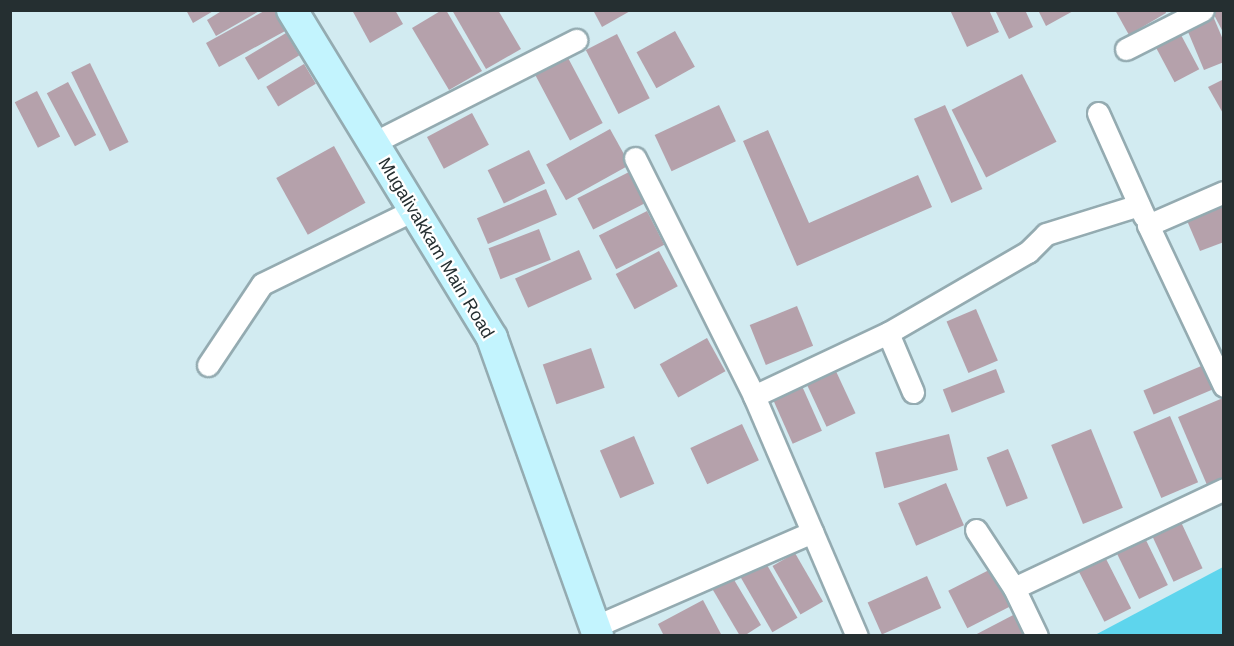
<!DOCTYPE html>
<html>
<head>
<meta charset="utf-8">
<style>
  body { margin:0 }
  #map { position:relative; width:1234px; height:646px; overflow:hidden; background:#d2ebf1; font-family:Arial,sans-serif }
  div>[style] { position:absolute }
  .green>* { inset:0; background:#5ed5ed }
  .building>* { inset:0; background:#b5a1ab; transform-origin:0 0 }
  .roads { filter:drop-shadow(2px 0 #94abb1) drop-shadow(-2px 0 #94abb1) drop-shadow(0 2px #94abb1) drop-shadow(0 -2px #94abb1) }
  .street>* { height:21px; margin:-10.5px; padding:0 10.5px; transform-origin:10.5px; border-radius:10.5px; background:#fff }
  .secondary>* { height:30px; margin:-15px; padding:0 15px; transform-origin:15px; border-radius:15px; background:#c3f4fe }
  span { translate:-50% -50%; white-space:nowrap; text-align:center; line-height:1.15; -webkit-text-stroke:4.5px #fff; paint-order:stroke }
  .street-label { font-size:18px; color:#252f31 }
  .frame { position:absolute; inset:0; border:12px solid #252f31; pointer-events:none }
</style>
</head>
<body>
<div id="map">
  <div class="green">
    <div style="clip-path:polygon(1223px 567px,1223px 635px,1095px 635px)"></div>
  </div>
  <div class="building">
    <div style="clip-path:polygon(186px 10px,215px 10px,193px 23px)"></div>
    <div style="clip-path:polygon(223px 10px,261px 10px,216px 36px,207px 20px)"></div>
    <div style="clip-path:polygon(266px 10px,276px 10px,287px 30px,219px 67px,206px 43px)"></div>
    <div style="clip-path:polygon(352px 10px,395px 10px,403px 24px,370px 43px)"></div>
    <div style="clip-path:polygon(442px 10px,446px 10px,482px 71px,449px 90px,412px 28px)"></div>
    <div style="clip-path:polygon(452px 10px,498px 10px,521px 49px,486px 69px)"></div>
    <div style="clip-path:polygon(593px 10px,632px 10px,602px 27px)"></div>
    <div style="clip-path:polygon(950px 10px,989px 10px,999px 32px,967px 47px)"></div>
    <div style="clip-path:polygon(995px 10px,1025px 10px,1033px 27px,1009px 39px)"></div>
    <div style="clip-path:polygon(1038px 10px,1075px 10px,1046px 26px)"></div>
    <div style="clip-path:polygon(1115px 10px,1165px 10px,1166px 13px,1129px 35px)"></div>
    <div style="clip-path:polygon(1218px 10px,1224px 10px,1224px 34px,1213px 13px)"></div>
    <div style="clip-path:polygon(1213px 16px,1224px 42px,1224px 62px,1204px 70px,1186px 27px)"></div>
    <div style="left:675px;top:31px;width:41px;height:44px;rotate:61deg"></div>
    <div style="left:286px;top:33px;width:26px;height:48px;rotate:59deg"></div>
    <div style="left:1180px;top:33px;width:41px;height:28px;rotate:62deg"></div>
    <div style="left:617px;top:34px;width:72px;height:35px;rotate:63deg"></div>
    <div style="left:567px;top:56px;width:76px;height:37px;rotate:62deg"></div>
    <div style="left:90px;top:63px;width:88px;height:21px;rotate:64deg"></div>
    <div style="left:304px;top:64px;width:23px;height:44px;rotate:59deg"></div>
    <div style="left:1022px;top:74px;width:76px;height:79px;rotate:63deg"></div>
    <div style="clip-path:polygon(1224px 79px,1224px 115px,1208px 87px)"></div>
    <div style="left:68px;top:82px;width:60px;height:24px;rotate:62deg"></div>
    <div style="left:37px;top:91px;width:51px;height:25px;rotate:63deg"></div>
    <div style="left:719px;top:105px;width:40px;height:71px;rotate:65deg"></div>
    <div style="left:945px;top:105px;width:92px;height:34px;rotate:66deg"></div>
    <div style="left:472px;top:113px;width:36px;height:51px;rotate:62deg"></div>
    <div style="left:610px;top:129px;width:41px;height:73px;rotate:61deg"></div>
    <div style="clip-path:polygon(768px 130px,809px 223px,918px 175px,932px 207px,797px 266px,743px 141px)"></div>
    <div style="left:334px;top:146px;width:65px;height:66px;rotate:61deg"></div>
    <div style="left:529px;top:150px;width:37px;height:46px;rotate:64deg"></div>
    <div style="left:629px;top:172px;width:35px;height:58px;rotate:63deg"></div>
    <div style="left:546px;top:189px;width:28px;height:75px;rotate:67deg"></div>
    <div style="clip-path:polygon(1224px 200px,1224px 242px,1200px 251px,1185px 216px)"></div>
    <div style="left:647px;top:211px;width:38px;height:54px;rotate:63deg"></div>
    <div style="left:539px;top:229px;width:33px;height:54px;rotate:69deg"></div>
    <div style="left:579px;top:250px;width:32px;height:70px;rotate:66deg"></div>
    <div style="left:659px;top:251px;width:40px;height:49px;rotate:62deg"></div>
    <div style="left:797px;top:306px;width:43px;height:51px;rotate:68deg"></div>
    <div style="left:976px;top:309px;width:56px;height:32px;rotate:67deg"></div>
    <div style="left:707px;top:338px;width:38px;height:54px;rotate:61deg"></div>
    <div style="left:591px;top:348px;width:42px;height:51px;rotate:71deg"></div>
    <div style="left:1206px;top:364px;width:26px;height:68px;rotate:67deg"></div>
    <div style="left:834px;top:367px;width:51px;height:32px;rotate:65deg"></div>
    <div style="left:996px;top:369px;width:25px;height:57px;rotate:69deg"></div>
    <div style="left:802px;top:386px;width:49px;height:32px;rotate:66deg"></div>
    <div style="clip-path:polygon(1223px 398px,1224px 478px,1207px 485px,1178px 417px)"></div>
    <div style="left:1170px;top:416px;width:72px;height:40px;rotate:67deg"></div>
    <div style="left:742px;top:424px;width:40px;height:57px;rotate:65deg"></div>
    <div style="left:1091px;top:429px;width:85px;height:43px;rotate:68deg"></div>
    <div style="left:949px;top:434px;width:37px;height:76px;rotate:76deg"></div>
    <div style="left:634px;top:436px;width:52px;height:37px;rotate:67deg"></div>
    <div style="left:1008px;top:449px;width:53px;height:23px;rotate:68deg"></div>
    <div style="left:946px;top:483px;width:46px;height:52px;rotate:67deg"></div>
    <div style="left:1181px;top:522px;width:51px;height:32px;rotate:65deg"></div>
    <div style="left:1142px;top:532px;width:59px;height:32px;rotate:64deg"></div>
    <div style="left:795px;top:553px;width:56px;height:26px;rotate:60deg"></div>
    <div style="left:1103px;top:553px;width:62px;height:30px;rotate:63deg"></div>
    <div style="left:763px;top:558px;width:69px;height:29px;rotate:60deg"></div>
    <div style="left:991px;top:569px;width:42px;height:48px;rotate:63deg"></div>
    <div style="clip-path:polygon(730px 573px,761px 625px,744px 636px,740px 636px,710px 585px)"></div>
    <div style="left:927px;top:576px;width:35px;height:65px;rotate:66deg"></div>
    <div style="clip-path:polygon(703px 600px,722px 636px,664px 636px,658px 624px)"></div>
    <div style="clip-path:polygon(1023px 610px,1036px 636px,973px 636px)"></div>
  </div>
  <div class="roads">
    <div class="street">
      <div style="left:1126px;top:49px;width:86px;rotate:-26.9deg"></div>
      <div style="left:1098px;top:113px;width:113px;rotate:65.9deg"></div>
      <div style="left:373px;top:143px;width:228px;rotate:-26.9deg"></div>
      <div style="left:635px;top:158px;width:266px;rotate:63.4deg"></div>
      <div style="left:754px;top:396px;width:261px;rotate:66.8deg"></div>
      <div style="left:1224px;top:192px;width:83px;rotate:156.5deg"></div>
      <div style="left:1148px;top:225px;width:178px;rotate:64.7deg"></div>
      <div style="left:208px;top:365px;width:97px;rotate:-56.3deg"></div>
      <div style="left:262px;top:284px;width:169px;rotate:-26deg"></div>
      <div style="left:913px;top:392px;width:64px;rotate:-113deg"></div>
      <div style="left:888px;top:333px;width:162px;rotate:-30.1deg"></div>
      <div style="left:1028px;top:252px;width:25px;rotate:-45deg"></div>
      <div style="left:1046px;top:234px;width:97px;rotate:-17.3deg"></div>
      <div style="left:754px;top:396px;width:148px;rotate:-25.2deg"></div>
      <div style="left:976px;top:530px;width:69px;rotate:56.8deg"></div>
      <div style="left:594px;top:627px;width:238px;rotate:-23.5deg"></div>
      <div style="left:1037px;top:636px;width:53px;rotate:-115.6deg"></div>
      <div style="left:1014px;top:588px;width:232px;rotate:-25.2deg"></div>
    </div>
    <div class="secondary">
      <div style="left:292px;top:10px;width:384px;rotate:58.6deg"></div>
      <div style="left:492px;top:338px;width:316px;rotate:70.4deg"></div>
    </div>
  </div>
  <div class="street-label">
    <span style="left:436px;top:248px;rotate:59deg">Mugalivakkam Main Road</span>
  </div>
  <div class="frame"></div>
</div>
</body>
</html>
